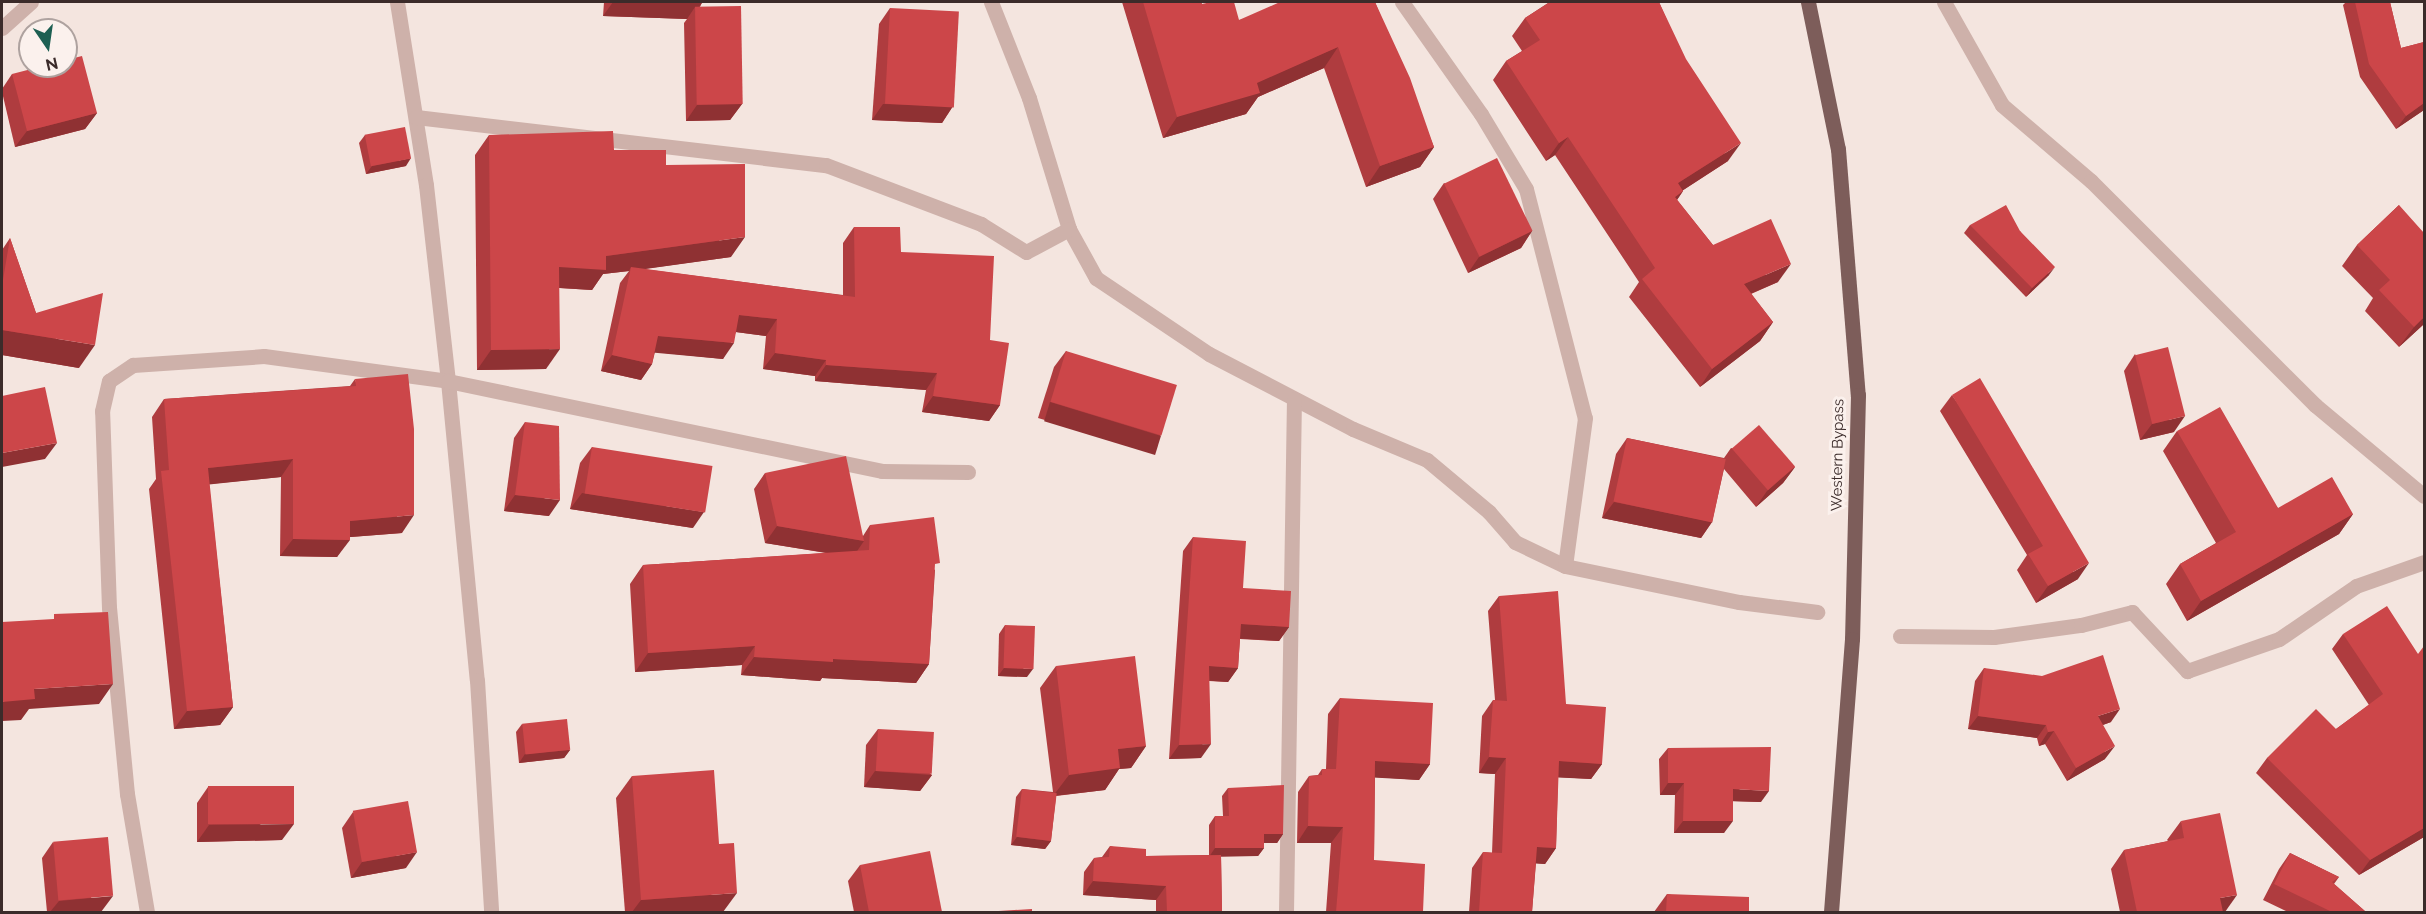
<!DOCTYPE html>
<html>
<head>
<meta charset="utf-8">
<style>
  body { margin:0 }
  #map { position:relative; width:2426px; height:914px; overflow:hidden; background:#f4e5df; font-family:Raleway,sans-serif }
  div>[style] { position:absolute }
  .minor>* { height:15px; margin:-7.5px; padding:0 7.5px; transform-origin:7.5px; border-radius:7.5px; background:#ceb1aa }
  .major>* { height:15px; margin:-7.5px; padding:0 7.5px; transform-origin:7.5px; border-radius:7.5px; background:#7d5d5a }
  .wall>* { inset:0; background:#af3c3f }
  .shaded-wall>* { inset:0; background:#8f3133; transform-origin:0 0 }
  .building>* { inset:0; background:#cc4649; transform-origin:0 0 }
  span { translate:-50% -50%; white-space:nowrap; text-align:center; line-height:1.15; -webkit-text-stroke:6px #fbf1ed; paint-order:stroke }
  .street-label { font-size:15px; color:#3b2b2a }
  .frame { position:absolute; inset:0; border:3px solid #3b2b2a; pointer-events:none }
  .north { position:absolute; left:18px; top:18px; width:60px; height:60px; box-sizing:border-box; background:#fbf1ed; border:2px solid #aea29f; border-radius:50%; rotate:167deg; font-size:16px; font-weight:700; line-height:24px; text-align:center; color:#3b2b2a }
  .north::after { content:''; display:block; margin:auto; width:21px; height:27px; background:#1d5f52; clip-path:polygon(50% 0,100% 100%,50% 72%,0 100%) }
</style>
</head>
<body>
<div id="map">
  <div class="minor">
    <div style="left:397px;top:2px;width:185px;rotate:81deg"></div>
    <div style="left:426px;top:185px;width:197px;rotate:83.6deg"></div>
    <div style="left:448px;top:381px;width:300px;rotate:84.5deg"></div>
    <div style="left:477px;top:680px;width:232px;rotate:86.5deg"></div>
    <div style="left:991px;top:2px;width:103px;rotate:68.4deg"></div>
    <div style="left:1029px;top:98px;width:137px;rotate:73deg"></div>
    <div style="left:1069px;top:229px;width:56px;rotate:61.1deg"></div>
    <div style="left:1096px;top:278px;width:136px;rotate:33.9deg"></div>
    <div style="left:1209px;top:354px;width:162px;rotate:27.5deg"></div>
    <div style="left:1353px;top:429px;width:80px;rotate:22.7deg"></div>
    <div style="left:1427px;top:460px;width:81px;rotate:40deg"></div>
    <div style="left:1489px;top:512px;width:40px;rotate:49deg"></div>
    <div style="left:1515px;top:542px;width:55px;rotate:25.6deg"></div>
    <div style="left:1565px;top:566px;width:178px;rotate:11.7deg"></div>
    <div style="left:1739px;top:602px;width:79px;rotate:7.3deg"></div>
    <div style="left:1402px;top:2px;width:137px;rotate:54.8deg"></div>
    <div style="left:1481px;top:114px;width:87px;rotate:59deg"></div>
    <div style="left:1526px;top:189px;width:236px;rotate:75.6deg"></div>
    <div style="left:1585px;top:418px;width:149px;rotate:97.7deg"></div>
    <div style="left:1944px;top:2px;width:118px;rotate:60.6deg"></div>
    <div style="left:2002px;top:105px;width:117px;rotate:40.5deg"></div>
    <div style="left:2091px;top:181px;width:317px;rotate:45deg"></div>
    <div style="left:2315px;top:405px;width:142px;rotate:39.9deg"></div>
    <div style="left:2px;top:28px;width:39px;rotate:-42deg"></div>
    <div style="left:416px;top:117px;width:413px;rotate:6.7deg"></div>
    <div style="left:826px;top:165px;width:166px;rotate:20.8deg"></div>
    <div style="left:981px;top:224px;width:53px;rotate:31.9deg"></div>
    <div style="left:1026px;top:252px;width:49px;rotate:-28.1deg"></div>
    <div style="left:1900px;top:636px;width:94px;rotate:0.6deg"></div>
    <div style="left:1994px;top:637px;width:88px;rotate:-7.9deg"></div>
    <div style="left:2081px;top:625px;width:53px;rotate:-14.3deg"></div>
    <div style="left:2132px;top:612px;width:81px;rotate:47deg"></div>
    <div style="left:2187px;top:671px;width:97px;rotate:-19.2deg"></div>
    <div style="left:2279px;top:639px;width:93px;rotate:-34.5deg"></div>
    <div style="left:2356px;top:586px;width:72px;rotate:-19.4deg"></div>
    <div style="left:147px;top:912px;width:120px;rotate:-99.6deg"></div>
    <div style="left:127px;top:794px;width:187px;rotate:-95.5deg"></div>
    <div style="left:109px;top:608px;width:197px;rotate:-92deg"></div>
    <div style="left:102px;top:411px;width:31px;rotate:-77deg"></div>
    <div style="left:109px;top:381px;width:29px;rotate:-34deg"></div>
    <div style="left:133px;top:365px;width:131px;rotate:-3.9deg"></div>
    <div style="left:264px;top:356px;width:186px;rotate:7.7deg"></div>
    <div style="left:448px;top:381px;width:443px;rotate:11.7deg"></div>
    <div style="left:882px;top:471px;width:86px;rotate:0.7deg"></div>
    <div style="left:1286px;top:912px;width:513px;rotate:-89.11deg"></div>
  </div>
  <div class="major">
    <div style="left:1808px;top:2px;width:150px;rotate:78.5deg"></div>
    <div style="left:1838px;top:149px;width:247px;rotate:85.4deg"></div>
    <div style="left:1858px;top:395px;width:244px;rotate:91.4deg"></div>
    <div style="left:1852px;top:639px;width:274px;rotate:94.4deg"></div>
  </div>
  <div class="wall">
    <div style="clip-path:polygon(604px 2px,702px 2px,700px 7px,742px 104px,730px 120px,686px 121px,684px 23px,687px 19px,603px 16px)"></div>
    <div style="clip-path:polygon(1122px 2px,1201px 2px,1202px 4px,1239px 20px,1375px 2px,1434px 147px,1420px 167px,1366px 187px,1324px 68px,1258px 97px,1246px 114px,1163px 138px)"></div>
    <div style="clip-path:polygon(1548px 2px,1659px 2px,1728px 161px,1683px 190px,1683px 191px,1677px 200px,1713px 245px,1778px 282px,1751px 294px,1773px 322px,1760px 341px,1700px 387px,1629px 297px,1639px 282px,1555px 155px,1546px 161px,1493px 80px,1506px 61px,1522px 51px,1512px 36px,1525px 18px,1548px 3px)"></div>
    <div style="clip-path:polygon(2346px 2px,2390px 2px,2401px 48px,2424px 42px,2424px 110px,2396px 129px,2360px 77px,2343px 5px)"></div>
    <div style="clip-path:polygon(890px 8px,953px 106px,942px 123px,872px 120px,879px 24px)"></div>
    <div style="clip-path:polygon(12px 74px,97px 113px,85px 129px,15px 147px,2px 92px,2px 89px)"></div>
    <div style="clip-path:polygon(365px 135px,406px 166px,366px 174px,359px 143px)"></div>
    <div style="clip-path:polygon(489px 135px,614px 150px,666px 165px,731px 257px,643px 269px,843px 295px,843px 243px,854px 227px,901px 252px,990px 340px,1000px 405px,989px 421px,922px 412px,926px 390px,815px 381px,815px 376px,763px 369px,766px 336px,736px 332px,723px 359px,655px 352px,652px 364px,641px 380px,601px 371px,620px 283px,629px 271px,603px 274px,592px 290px,559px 288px,546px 369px,477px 370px,475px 155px)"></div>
    <div style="clip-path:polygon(1444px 183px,1532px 231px,1521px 248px,1468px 273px,1433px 199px)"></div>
    <div style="clip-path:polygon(2399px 205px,2424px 324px,2399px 347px,2365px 311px,2373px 298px,2342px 266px,2357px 245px)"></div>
    <div style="clip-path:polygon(1970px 225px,2020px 231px,2049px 275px,2026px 297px,1964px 233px)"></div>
    <div style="clip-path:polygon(10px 238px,36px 313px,79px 368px,2px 355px,2px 250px)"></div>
    <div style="clip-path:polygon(1066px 351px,1161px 435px,1150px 451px,1038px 418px,1054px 367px)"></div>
    <div style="clip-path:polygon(2135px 354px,2174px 432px,2140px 440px,2124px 371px)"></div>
    <div style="clip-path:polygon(355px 379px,402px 533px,350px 537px,337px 557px,280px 556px,281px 477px,209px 484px,233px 707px,220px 725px,174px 729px,149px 489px,156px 479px,152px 417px,164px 399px,350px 386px)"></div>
    <div style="clip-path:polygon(1952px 395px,2078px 579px,2036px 603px,2017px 570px,2027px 555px,1940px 411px)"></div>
    <div style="clip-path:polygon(525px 422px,549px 516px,504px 511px,514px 438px)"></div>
    <div style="clip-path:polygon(2177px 431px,2278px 508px,2353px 514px,2339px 534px,2187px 621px,2166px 584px,2180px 564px,2216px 543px,2163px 451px)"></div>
    <div style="clip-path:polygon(1627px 438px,1724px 458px,1731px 448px,1795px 467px,1783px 483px,1756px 507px,1724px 469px,1712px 522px,1701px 538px,1602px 518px,1616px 454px)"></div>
    <div style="clip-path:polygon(592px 447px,693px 528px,570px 509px,580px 463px)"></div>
    <div style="clip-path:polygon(765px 473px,863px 536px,870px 525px,935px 570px,929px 664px,916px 683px,822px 678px,820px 681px,741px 675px,742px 665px,635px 672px,630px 584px,643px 565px,826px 553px,765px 543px,754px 489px)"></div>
    <div style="clip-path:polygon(1193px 537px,1243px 588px,1289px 627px,1279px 641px,1240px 639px,1238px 668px,1228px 682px,1209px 681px,1201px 758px,1169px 759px,1183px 551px)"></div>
    <div style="clip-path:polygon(1499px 596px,1566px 704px,1602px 764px,1591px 779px,1558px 777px,1556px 848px,1545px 864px,1536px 863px,1532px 912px,1469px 912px,1472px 868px,1483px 852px,1492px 853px,1495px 774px,1479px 773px,1482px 716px,1493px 700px,1495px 700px,1488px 611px)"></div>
    <div style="clip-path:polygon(1005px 625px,1027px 677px,998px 676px,999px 634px)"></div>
    <div style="clip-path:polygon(2343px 634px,2418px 654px,2424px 837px,2359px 875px,2256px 773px,2267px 758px,2336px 729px,2369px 705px,2332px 649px)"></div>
    <div style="clip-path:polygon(1056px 666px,1146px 746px,1131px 768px,1119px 769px,1105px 790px,1056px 796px,1051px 841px,1045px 849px,1011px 845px,1016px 797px,1022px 789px,1053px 792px,1040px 688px)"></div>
    <div style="clip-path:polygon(1984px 668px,2111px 722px,2103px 725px,2105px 759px,2067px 781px,2045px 744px,2039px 746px,2037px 738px,1968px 729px,1975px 681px)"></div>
    <div style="clip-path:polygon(1340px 698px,1430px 764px,1419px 780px,1375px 777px,1374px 860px,1423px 912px,1326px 912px,1331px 843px,1297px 843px,1298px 792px,1309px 776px,1318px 775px,1322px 769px,1326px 769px,1328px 714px)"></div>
    <div style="clip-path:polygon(522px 724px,570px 750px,564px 758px,519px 763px,516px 732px)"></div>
    <div style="clip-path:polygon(878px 729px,932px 775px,920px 791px,864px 787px,866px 745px)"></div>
    <div style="clip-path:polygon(1668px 748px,1761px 802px,1733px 801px,1724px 833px,1674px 833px,1675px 795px,1660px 795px,1659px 759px)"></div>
    <div style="clip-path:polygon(632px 776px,723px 912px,625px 912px,616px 798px)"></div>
    <div style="clip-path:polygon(208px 787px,282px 840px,197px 842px,197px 803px)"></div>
    <div style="clip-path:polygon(1228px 788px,1283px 834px,1277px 843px,1264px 843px,1264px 848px,1258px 856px,1221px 856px,1222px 912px,1156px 912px,1156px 900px,1083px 895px,1084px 872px,1094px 858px,1102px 857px,1110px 846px,1146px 856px,1209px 855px,1209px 825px,1215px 816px,1223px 816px,1222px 796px)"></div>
    <div style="clip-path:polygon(353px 812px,406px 868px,351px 878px,342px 828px)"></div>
    <div style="clip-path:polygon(2181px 821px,2225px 912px,2120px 912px,2111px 869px,2124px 850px,2168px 841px,2167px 840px)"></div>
    <div style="clip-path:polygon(53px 842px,101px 912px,47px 912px,42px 858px)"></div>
    <div style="clip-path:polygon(2290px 853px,2339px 877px,2334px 884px,2366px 912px,2288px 912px,2263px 900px,2279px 869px)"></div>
    <div style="clip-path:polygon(860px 865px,942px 912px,854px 912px,848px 881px)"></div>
    <div style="clip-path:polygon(1667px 894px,1749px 912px,1654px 912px)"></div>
  </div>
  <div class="shaded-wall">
    <div style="clip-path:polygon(613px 2px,662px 2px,702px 3px,695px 13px,695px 7px,687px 19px,603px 16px)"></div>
    <div style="clip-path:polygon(1338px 47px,1324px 68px,1258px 97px,1246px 114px,1163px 138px,1177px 117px)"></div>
    <div style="clip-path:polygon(2424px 103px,2424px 110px,2396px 129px,2406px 116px)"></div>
    <div style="clip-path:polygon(742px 104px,730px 120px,686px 121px,697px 105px)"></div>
    <div style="clip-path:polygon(883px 104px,953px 106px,942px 123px,872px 120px)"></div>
    <div style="clip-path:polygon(97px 113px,85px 129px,15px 147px,27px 131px)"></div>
    <div style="clip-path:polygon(1568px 137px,1555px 155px,1546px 161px,1559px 143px)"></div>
    <div style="clip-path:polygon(1741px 143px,1728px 161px,1665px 202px,1678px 183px)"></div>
    <div style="clip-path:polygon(1434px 147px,1420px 167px,1366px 187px,1380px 166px)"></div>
    <div style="clip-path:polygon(411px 158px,406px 166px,366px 174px,372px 166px)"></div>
    <div style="clip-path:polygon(1683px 191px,1670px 210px,1675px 197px)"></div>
    <div style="clip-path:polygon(1532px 231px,1521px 248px,1468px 273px,1479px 257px)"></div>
    <div style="clip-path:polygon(745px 237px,731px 257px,631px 271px,631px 267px,629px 271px,603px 274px,592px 290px,545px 287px,559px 267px,606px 256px)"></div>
    <div style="clip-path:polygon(1791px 264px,1778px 282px,1731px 302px,1744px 284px)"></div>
    <div style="clip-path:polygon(2055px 267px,2049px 275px,2026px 297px,2032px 288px)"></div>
    <div style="clip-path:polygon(739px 315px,777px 319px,766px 336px,728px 331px)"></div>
    <div style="clip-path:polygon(2424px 317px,2424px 324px,2399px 347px,2414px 327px)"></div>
    <div style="clip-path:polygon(1773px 322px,1760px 341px,1700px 387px,1712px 369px)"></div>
    <div style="clip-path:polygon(2px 330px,95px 345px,79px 368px,2px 355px)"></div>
    <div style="clip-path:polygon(658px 336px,734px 343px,723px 359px,647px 352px)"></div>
    <div style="clip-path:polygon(560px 349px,546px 369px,477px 370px,491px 350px)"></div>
    <div style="clip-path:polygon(775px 353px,826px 360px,815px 376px,763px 369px)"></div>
    <div style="clip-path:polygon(612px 355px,652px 364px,641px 380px,601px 371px)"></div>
    <div style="clip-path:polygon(826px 365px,937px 373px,926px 390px,815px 381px)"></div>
    <div style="clip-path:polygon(933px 396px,1000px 405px,989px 421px,922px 412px)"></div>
    <div style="left:1050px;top:402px;width:116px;height:20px;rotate:17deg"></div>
    <div style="clip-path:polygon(2185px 416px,2174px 432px,2140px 440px,2152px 424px)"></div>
    <div style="clip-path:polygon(57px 443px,45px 459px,2px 467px,2px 453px)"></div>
    <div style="clip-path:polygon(293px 459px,281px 477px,195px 486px,208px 468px)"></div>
    <div style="clip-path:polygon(1795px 467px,1783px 483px,1756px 507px,1767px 491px)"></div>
    <div style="clip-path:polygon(582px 493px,704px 512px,693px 528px,570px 509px)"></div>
    <div style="clip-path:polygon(515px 495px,560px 500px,549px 516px,504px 511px)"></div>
    <div style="clip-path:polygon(1614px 502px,1712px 522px,1701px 538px,1602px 518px)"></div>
    <div style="clip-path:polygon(2353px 514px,2339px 534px,2187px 621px,2201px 601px)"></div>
    <div style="clip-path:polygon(414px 515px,402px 533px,338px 538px,350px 521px)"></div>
    <div style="clip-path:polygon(777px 526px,864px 541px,853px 557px,765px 543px)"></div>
    <div style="clip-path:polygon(293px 539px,350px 540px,337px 557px,280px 556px)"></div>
    <div style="clip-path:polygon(2089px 563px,2078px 579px,2036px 603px,2048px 586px)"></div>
    <div style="clip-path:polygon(1241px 624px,1289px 627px,1279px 641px,1231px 638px)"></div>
    <div style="clip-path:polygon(755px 646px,742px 665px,635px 672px,648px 653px)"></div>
    <div style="clip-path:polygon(754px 657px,833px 659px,929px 664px,916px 683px,822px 678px,820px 681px,741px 675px)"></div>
    <div style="clip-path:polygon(1209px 666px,1238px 668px,1228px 682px,1199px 680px)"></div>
    <div style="clip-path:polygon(1004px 668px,1033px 669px,1027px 677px,998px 676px)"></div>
    <div style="clip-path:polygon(113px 684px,99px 704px,29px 709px,21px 720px,2px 721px,2px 702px,34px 689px)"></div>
    <div style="clip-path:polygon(233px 707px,220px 725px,174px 729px,187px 711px)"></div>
    <div style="clip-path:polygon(2120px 709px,2111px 722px,2088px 730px,2098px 716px)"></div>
    <div style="clip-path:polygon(1978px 716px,2046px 725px,2037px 738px,1968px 729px)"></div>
    <div style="clip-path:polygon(2054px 731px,2045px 744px,2039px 746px,2048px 732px)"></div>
    <div style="clip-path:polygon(1211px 744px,1201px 758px,1169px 759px,1179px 745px)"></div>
    <div style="clip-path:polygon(1146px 746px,1131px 768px,1119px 769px,1105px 790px,1053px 796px,1069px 775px,1118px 749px)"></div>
    <div style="clip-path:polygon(2115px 746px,2105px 759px,2067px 781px,2076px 768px)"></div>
    <div style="clip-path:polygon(570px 750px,564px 758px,519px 763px,525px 754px)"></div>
    <div style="clip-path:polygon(1489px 757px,1506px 758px,1495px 774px,1479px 773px)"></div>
    <div style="clip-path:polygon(1375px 761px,1430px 764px,1419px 780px,1364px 777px)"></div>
    <div style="clip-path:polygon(1559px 761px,1602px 764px,1591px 779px,1548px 777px)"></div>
    <div style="clip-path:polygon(875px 771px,932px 775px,920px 791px,864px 787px)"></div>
    <div style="clip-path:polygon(1668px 783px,1684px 783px,1675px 795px,1660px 795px)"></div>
    <div style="clip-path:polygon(1733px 789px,1769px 791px,1761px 802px,1725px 801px)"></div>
    <div style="clip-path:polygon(1683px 821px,1733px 821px,1724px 833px,1674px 833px)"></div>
    <div style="clip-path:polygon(294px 824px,282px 840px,197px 842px,209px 825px)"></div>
    <div style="clip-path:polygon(1308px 826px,1343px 827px,1331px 843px,1297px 843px)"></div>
    <div style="clip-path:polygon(2424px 828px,2424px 837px,2359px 875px,2370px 860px)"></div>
    <div style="clip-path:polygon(1264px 834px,1283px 834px,1277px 843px,1258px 843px)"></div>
    <div style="clip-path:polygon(1017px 837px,1051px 841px,1045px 849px,1011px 845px)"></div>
    <div style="clip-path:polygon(1537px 847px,1556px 848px,1545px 864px,1526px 863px)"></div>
    <div style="clip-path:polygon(1215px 848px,1264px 848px,1258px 856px,1209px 857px)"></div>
    <div style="clip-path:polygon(417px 852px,406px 868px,351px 878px,362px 862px)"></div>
    <div style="clip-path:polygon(1093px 881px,1166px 886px,1156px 900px,1083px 895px)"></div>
    <div style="clip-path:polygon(737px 893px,723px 912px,632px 912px,641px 900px)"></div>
    <div style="clip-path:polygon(2237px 895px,2225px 912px,2211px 912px,2220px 898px)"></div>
    <div style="clip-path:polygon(113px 896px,101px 912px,50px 912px,59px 901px)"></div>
  </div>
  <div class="building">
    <div style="clip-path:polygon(662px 2px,702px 2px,702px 3px)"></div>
    <div style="clip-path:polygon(1143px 2px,1201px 2px,1202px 4px,1211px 2px,1234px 2px,1239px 20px,1280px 2px,1375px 2px,1410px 78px,1434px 147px,1380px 166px,1338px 47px,1257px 83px,1260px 93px,1177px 117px)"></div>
    <div style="clip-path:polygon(1550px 2px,1659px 2px,1686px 59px,1741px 143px,1678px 183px,1683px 191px,1675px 197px,1713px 245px,1771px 219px,1791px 264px,1744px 284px,1773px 322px,1712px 369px,1642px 279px,1655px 268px,1568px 137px,1559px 143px,1506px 61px,1540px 40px,1525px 18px)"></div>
    <div style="clip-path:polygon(2355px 2px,2390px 2px,2401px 48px,2424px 42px,2424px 103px,2406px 116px,2369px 64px)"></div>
    <div style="left:741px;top:6px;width:98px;height:46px;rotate:89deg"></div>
    <div style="left:890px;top:8px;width:69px;height:96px;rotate:3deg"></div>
    <div style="clip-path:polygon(82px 56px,97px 113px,27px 131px,12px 74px,43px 66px,66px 66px,66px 60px)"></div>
    <div style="left:405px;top:127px;width:32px;height:41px;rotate:79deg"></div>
    <div style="clip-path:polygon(613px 131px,614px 150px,666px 150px,666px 165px,745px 164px,745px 237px,606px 256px,606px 270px,559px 267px,560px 349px,491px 350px,489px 135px)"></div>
    <div style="left:1497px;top:158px;width:81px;height:59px;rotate:64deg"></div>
    <div style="clip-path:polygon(2006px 205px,2020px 231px,2055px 267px,2032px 288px,1970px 225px)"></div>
    <div style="clip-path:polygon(2399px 205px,2424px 233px,2424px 317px,2414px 327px,2379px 290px,2390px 280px,2357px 245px)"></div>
    <div style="clip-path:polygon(854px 227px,900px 227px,901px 252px,994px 256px,990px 340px,1009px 343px,1000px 405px,933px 396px,937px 373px,826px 365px,826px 360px,775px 353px,777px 319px,739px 315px,734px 343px,658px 336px,652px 364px,612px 355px,631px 267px,855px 297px)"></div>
    <div style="clip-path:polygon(10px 238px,36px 313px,103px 293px,95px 345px,2px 330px,2px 286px)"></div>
    <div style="left:2168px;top:347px;width:71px;height:34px;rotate:76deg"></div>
    <div style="left:1066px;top:351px;width:116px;height:53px;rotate:17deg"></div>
    <div style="clip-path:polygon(408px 374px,414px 429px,414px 515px,350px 521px,350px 540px,293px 539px,293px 459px,208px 468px,233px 707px,187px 711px,161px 471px,169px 470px,164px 399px,356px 386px,355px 379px)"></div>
    <div style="clip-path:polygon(1980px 378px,2089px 563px,2048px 586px,2028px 554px,2043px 546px,1952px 395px)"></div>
    <div style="clip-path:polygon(45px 387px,57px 443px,2px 453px,2px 396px)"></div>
    <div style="clip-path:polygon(2220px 407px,2278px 508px,2332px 477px,2353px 514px,2201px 601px,2180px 564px,2236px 532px,2177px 431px)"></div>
    <div style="clip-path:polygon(525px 422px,559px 426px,560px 500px,515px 495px)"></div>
    <div style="left:1759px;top:425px;width:55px;height:36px;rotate:49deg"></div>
    <div style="left:1627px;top:438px;width:101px;height:65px;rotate:12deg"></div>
    <div style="left:592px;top:447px;width:122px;height:47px;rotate:9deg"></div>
    <div style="clip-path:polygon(846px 456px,864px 541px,777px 526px,765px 473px)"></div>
    <div style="clip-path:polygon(934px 517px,940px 563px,935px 564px,929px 664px,833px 659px,833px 662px,754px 657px,755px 646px,648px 653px,643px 565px,869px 550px,870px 525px)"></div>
    <div style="clip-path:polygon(1193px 537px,1246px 541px,1243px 588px,1291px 591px,1289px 627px,1241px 624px,1238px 668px,1209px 666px,1211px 744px,1179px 745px)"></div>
    <div style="clip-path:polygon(1558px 591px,1566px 704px,1606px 707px,1602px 764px,1559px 761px,1556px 848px,1537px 847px,1532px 912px,1479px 912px,1483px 852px,1502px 853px,1506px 758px,1489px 757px,1493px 700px,1507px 701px,1499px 596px)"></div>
    <div style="clip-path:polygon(2387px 606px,2418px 654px,2424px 646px,2424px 828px,2370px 860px,2267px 758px,2316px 709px,2336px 729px,2383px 694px,2343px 634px)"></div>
    <div style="clip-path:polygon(108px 612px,113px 684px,34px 689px,35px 699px,2px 702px,2px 622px,54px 619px,54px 614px)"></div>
    <div style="left:1005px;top:625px;width:30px;height:43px;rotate:2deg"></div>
    <div style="clip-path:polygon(2103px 655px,2120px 709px,2098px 716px,2115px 746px,2076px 768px,2054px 731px,2048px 732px,2046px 725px,1978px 716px,1984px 668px,2042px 676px)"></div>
    <div style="clip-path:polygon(1135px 656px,1146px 746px,1118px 749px,1120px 768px,1069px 775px,1056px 666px)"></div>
    <div style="clip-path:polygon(1340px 698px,1433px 703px,1430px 764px,1375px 761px,1374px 860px,1425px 864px,1423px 912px,1336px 912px,1343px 827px,1308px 826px,1309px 776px,1322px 775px,1322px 769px,1336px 769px)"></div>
    <div style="left:567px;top:719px;width:31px;height:45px;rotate:84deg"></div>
    <div style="left:878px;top:729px;width:56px;height:42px;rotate:3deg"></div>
    <div style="clip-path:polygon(1771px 747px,1769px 791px,1733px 789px,1733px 821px,1683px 821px,1684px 783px,1668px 783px,1668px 748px)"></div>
    <div style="clip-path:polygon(714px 770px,719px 844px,734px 843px,737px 893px,641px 900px,632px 776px)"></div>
    <div style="clip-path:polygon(1284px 785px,1283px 834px,1264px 834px,1264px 848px,1215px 848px,1215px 816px,1229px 816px,1228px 788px)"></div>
    <div style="left:294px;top:786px;width:38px;height:86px;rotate:90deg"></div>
    <div style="left:1022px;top:789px;width:35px;height:48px;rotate:7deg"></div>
    <div style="left:408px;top:801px;width:52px;height:56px;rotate:80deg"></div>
    <div style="clip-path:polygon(2220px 813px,2237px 895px,2220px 898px,2223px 912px,2137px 912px,2124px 850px,2184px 838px,2181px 821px)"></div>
    <div style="left:108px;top:837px;width:59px;height:55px;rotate:85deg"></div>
    <div style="clip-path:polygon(1110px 846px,1146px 849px,1146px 856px,1221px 855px,1222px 912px,1167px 912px,1166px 886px,1093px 881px,1094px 858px,1109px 857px)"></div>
    <div style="clip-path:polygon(930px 851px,942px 912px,869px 912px,860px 865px)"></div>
    <div style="clip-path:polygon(2290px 853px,2339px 877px,2332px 882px,2366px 912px,2332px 912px,2274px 884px)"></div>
    <div style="clip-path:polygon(1667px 894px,1749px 897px,1749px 912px,1666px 912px)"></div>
    <div style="clip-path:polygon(1032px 909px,1032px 912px,983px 912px)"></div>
  </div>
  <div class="street-label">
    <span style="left:1838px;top:455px;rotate:-89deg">Western Bypass</span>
  </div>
  <div class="frame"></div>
  <div class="north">N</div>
</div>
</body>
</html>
